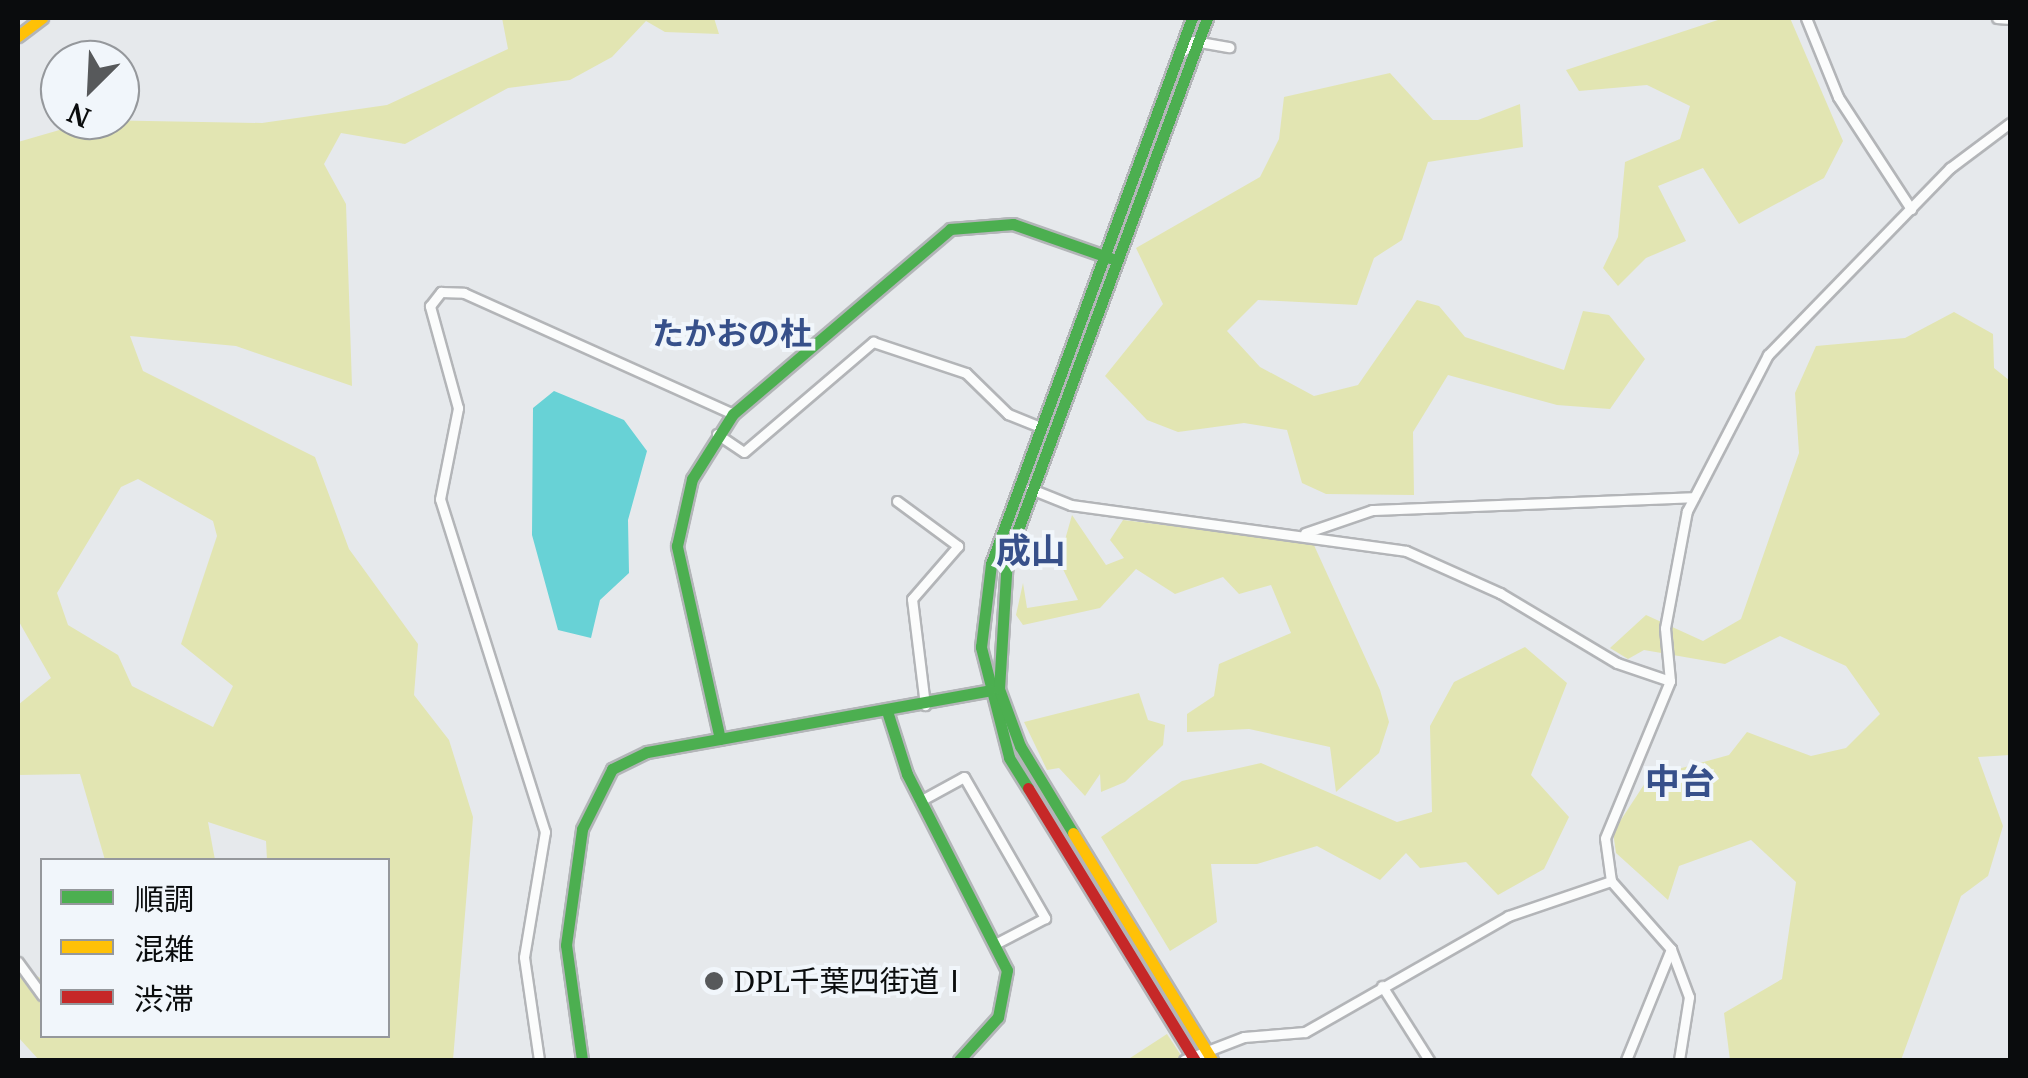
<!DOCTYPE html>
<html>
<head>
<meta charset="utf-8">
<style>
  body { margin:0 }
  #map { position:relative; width:2028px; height:1078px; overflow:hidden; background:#e6e9ec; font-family:"PT Serif","Noto Sans JP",serif }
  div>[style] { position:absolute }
  .green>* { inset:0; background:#e2e5b2 }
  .water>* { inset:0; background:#68d2d6 }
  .roads { filter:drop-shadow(2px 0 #b3b5b8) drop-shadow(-2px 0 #b3b5b8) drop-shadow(0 2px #b3b5b8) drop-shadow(0 -2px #b3b5b8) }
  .street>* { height:9px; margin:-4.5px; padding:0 4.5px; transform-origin:4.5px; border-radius:4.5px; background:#fbfcfc }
  .fast>* { height:11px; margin:-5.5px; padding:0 5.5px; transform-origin:5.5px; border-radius:5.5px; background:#4caf50 }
  .slow>* { height:11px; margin:-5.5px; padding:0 5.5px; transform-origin:5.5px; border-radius:5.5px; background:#ffc107 }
  .jam>* { height:11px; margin:-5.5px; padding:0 5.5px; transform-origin:5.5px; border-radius:5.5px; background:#c62828 }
  .dots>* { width:28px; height:28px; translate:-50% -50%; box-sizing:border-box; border:5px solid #f1f6fb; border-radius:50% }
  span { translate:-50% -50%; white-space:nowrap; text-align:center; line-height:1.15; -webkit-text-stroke:8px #f1f6fb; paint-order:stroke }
  .poi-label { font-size:30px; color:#0a0c0d }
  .left { translate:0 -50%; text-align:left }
  .neighbourhood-label { font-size:32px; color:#37508a; font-weight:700 }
  .quarter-label { font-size:35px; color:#37508a; font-weight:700 }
  .frame { position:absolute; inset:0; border:20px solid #0a0c0d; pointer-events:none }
  .legend { position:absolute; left:40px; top:858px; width:350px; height:180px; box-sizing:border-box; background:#f1f6fb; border:2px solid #95989c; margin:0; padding:12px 18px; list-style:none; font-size:30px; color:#0a0c0d }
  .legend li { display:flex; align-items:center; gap:20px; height:50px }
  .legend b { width:50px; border:2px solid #95989c }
  .north { position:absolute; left:40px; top:40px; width:100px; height:100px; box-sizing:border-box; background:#f1f6fb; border:2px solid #95989c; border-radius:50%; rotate:204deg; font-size:28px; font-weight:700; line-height:40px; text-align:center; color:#0a0c0d }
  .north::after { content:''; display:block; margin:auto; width:35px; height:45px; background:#57595b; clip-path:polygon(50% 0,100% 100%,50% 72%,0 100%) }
</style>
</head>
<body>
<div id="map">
  <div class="green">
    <div style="clip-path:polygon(evenodd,502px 18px,714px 18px,719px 34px,665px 32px,646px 21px,612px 57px,570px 80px,508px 88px,405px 144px,341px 133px,324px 164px,346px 204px,352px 386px,236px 346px,130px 336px,143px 371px,315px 457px,349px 549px,418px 644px,414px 695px,449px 740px,473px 817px,453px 1060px,39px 1060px,18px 1037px,18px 965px,42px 979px,42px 1036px,388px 1036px,388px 860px,267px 860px,266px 841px,208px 822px,215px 860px,105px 860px,80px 774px,18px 775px,18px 705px,51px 678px,18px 620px,18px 142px,94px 120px,262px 123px,387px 105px,508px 49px,502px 18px,138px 479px,213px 521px,217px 536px,181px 644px,233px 686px,213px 727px,132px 686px,118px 655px,68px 625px,57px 593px,121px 487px,138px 479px)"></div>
    <div style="clip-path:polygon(1724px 18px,1790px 18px,1843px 141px,1824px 178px,1739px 224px,1703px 168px,1658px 186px,1686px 241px,1646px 258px,1618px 286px,1603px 268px,1618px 237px,1625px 162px,1680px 139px,1690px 106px,1647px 85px,1579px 91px,1566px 70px)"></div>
    <div style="clip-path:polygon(1390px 73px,1433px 120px,1478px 120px,1520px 104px,1523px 147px,1428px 162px,1402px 240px,1374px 258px,1357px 305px,1258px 300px,1227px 331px,1260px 367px,1314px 396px,1358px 385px,1417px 300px,1439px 306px,1465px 337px,1564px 370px,1583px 311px,1609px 315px,1645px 359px,1610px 409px,1557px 405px,1448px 375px,1413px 432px,1414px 495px,1326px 494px,1302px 483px,1287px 430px,1244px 423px,1178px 432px,1147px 420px,1105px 376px,1163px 304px,1136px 248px,1260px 177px,1279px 139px,1284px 97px)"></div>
    <div style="clip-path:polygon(1954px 312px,1993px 334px,1994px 368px,2010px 381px,2010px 755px,1978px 757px,2003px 826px,1988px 876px,1961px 896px,1901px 1060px,1730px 1060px,1724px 1013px,1782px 979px,1796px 882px,1751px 840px,1679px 866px,1668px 900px,1616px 853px,1613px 832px,1649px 777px,1729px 755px,1747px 732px,1811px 756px,1846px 748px,1880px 714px,1846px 666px,1780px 636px,1725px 664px,1644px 650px,1628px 659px,1610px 648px,1646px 615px,1703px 641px,1741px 619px,1799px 453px,1795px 393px,1816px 346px,1905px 338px)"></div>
    <div style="clip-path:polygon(1072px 515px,1106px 565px,1124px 558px,1110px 540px,1123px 520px,1313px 543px,1380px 690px,1389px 722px,1379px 753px,1336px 792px,1330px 747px,1249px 729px,1187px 732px,1187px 714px,1214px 696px,1219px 664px,1291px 633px,1271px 585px,1239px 594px,1223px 577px,1175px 594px,1136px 569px,1100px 608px,1023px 625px,1016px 615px,1023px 583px,1027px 608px,1078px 600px,1059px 561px)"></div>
    <div style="clip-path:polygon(1525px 647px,1567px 683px,1531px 775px,1569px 817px,1544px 869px,1498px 895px,1466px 862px,1420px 868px,1406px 853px,1380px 880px,1317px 846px,1257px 864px,1211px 864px,1217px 922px,1170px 951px,1101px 837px,1182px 781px,1261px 763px,1397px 822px,1432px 812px,1430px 726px,1454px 682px)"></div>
    <div style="clip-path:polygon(1139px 693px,1148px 720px,1165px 725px,1163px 745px,1125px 782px,1101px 792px,1100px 774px,1085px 796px,1059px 768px,1047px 770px,1024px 722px)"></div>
    <div style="clip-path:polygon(1167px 1034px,1184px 1060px,1127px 1060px)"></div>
  </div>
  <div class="water">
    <div style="clip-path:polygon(554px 391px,624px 420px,647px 451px,628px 520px,629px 573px,600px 600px,591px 638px,558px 630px,532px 535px,533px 408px)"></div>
  </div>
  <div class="roads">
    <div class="street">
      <div style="left:1806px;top:18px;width:85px;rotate:67.9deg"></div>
      <div style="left:1838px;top:97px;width:134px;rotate:56.9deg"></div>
      <div style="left:1997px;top:18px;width:13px;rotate:4deg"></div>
      <div style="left:1182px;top:52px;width:16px;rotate:-43deg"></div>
      <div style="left:1194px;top:41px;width:36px;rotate:10deg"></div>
      <div style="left:717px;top:434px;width:32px;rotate:34deg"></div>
      <div style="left:744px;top:452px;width:170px;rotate:-40.5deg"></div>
      <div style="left:873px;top:342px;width:98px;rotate:18.4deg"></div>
      <div style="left:966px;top:373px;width:59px;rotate:44.3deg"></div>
      <div style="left:1008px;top:414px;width:37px;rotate:22deg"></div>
      <div style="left:1031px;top:489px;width:43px;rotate:21.8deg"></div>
      <div style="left:1071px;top:505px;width:338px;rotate:7.8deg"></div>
      <div style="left:1406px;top:551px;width:103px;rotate:24.1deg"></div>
      <div style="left:1500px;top:593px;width:136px;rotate:30.9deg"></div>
      <div style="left:1617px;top:663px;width:56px;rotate:18.8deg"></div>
      <div style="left:897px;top:501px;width:76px;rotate:36.4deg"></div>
      <div style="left:958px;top:546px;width:70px;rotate:131deg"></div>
      <div style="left:912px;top:599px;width:107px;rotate:83deg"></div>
      <div style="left:1305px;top:533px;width:71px;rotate:-18.9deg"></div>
      <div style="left:1372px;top:510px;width:322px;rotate:-2.3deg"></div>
      <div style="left:920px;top:801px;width:50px;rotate:-28.6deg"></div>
      <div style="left:964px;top:777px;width:163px;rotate:60.1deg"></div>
      <div style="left:1045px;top:918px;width:52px;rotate:152.4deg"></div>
      <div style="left:18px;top:962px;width:41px;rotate:54deg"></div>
      <div style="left:1382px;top:986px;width:88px;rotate:57.6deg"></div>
      <div style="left:539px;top:1060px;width:104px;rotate:-98.3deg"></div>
      <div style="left:524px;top:957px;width:127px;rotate:-80.5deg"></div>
      <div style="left:545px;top:832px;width:349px;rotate:-107.5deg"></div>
      <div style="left:440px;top:499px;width:93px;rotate:-78.8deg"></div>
      <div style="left:458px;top:408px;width:106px;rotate:-105.4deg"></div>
      <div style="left:430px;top:306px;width:18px;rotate:-52deg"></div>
      <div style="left:441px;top:292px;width:23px;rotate:2deg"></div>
      <div style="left:464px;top:293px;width:295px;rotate:24.2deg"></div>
      <div style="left:1184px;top:1060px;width:64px;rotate:-21deg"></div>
      <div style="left:1244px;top:1037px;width:61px;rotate:-4.7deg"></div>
      <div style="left:1305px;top:1032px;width:234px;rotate:-29.7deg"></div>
      <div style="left:1508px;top:916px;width:109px;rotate:-18.8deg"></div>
      <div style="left:1626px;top:1060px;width:120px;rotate:-67.9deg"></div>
      <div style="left:1679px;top:1060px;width:64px;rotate:-81deg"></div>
      <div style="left:1689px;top:997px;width:51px;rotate:-110.6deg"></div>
      <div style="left:1671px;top:949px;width:91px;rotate:-131.4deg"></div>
      <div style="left:1611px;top:881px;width:43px;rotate:-97.9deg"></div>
      <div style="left:1605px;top:838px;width:170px;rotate:-67.5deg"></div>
      <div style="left:1670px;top:681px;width:53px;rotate:-95.4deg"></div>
      <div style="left:1665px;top:628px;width:119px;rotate:-79.4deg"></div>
      <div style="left:1687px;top:511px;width:176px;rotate:-62.6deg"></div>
      <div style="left:1768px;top:355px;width:261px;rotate:-45.8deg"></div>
      <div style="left:1950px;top:168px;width:75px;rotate:-36.9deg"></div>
    </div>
    <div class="fast">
      <div style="left:887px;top:711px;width:66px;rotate:72.4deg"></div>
      <div style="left:907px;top:774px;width:220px;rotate:63deg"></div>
      <div style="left:1007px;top:970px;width:48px;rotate:100.8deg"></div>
      <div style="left:998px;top:1017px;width:58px;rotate:132.2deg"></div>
      <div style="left:720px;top:739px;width:198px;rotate:-102.6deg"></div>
      <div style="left:677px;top:546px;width:69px;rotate:-77.4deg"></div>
      <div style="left:692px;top:479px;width:77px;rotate:-57.8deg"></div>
      <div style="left:733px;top:414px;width:285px;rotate:-40.4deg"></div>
      <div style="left:950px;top:229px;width:63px;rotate:-4.5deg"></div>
      <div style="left:1013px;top:224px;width:103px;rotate:19.3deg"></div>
      <div style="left:1028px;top:788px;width:36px;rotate:-122deg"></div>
      <div style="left:1009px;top:757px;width:114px;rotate:-104.3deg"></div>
      <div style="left:981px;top:647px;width:84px;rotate:-83.1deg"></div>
      <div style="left:991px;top:564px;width:582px;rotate:-69.79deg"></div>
      <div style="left:1073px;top:833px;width:102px;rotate:-121.3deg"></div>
      <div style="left:1020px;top:746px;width:61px;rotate:-110.2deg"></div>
      <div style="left:999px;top:689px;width:130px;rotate:-86.5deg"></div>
      <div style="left:1007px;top:559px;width:577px;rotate:-69.71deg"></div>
      <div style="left:582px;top:1060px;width:116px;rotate:-97.9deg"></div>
      <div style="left:566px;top:945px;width:117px;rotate:-82.1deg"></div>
      <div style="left:582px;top:829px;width:67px;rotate:-63.4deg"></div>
      <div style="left:612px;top:769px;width:39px;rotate:-26deg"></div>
      <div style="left:647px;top:752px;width:349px;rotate:-10.2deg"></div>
    </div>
    <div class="slow">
      <div style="left:18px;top:36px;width:30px;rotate:-37deg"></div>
      <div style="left:1073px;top:833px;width:266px;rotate:58.5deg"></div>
    </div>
    <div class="jam">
      <div style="left:1028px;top:788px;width:319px;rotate:58.5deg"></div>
    </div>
  </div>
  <div class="dots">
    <div style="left:714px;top:981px;background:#57595b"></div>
  </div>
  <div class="poi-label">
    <span class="left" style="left:734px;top:981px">DPL千葉四街道Ⅰ</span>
  </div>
  <div class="neighbourhood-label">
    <span style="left:732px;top:333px">たかおの杜</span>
  </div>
  <div class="quarter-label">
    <span style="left:1031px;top:550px">成山</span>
    <span style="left:1680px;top:781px">中台</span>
  </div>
  <div class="frame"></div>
  <ul class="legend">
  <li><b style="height:12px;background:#4caf50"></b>順調</li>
  <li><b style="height:12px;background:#ffc107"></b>混雑</li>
  <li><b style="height:12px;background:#c62828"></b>渋滞</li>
  </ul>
  <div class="north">N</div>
</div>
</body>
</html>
